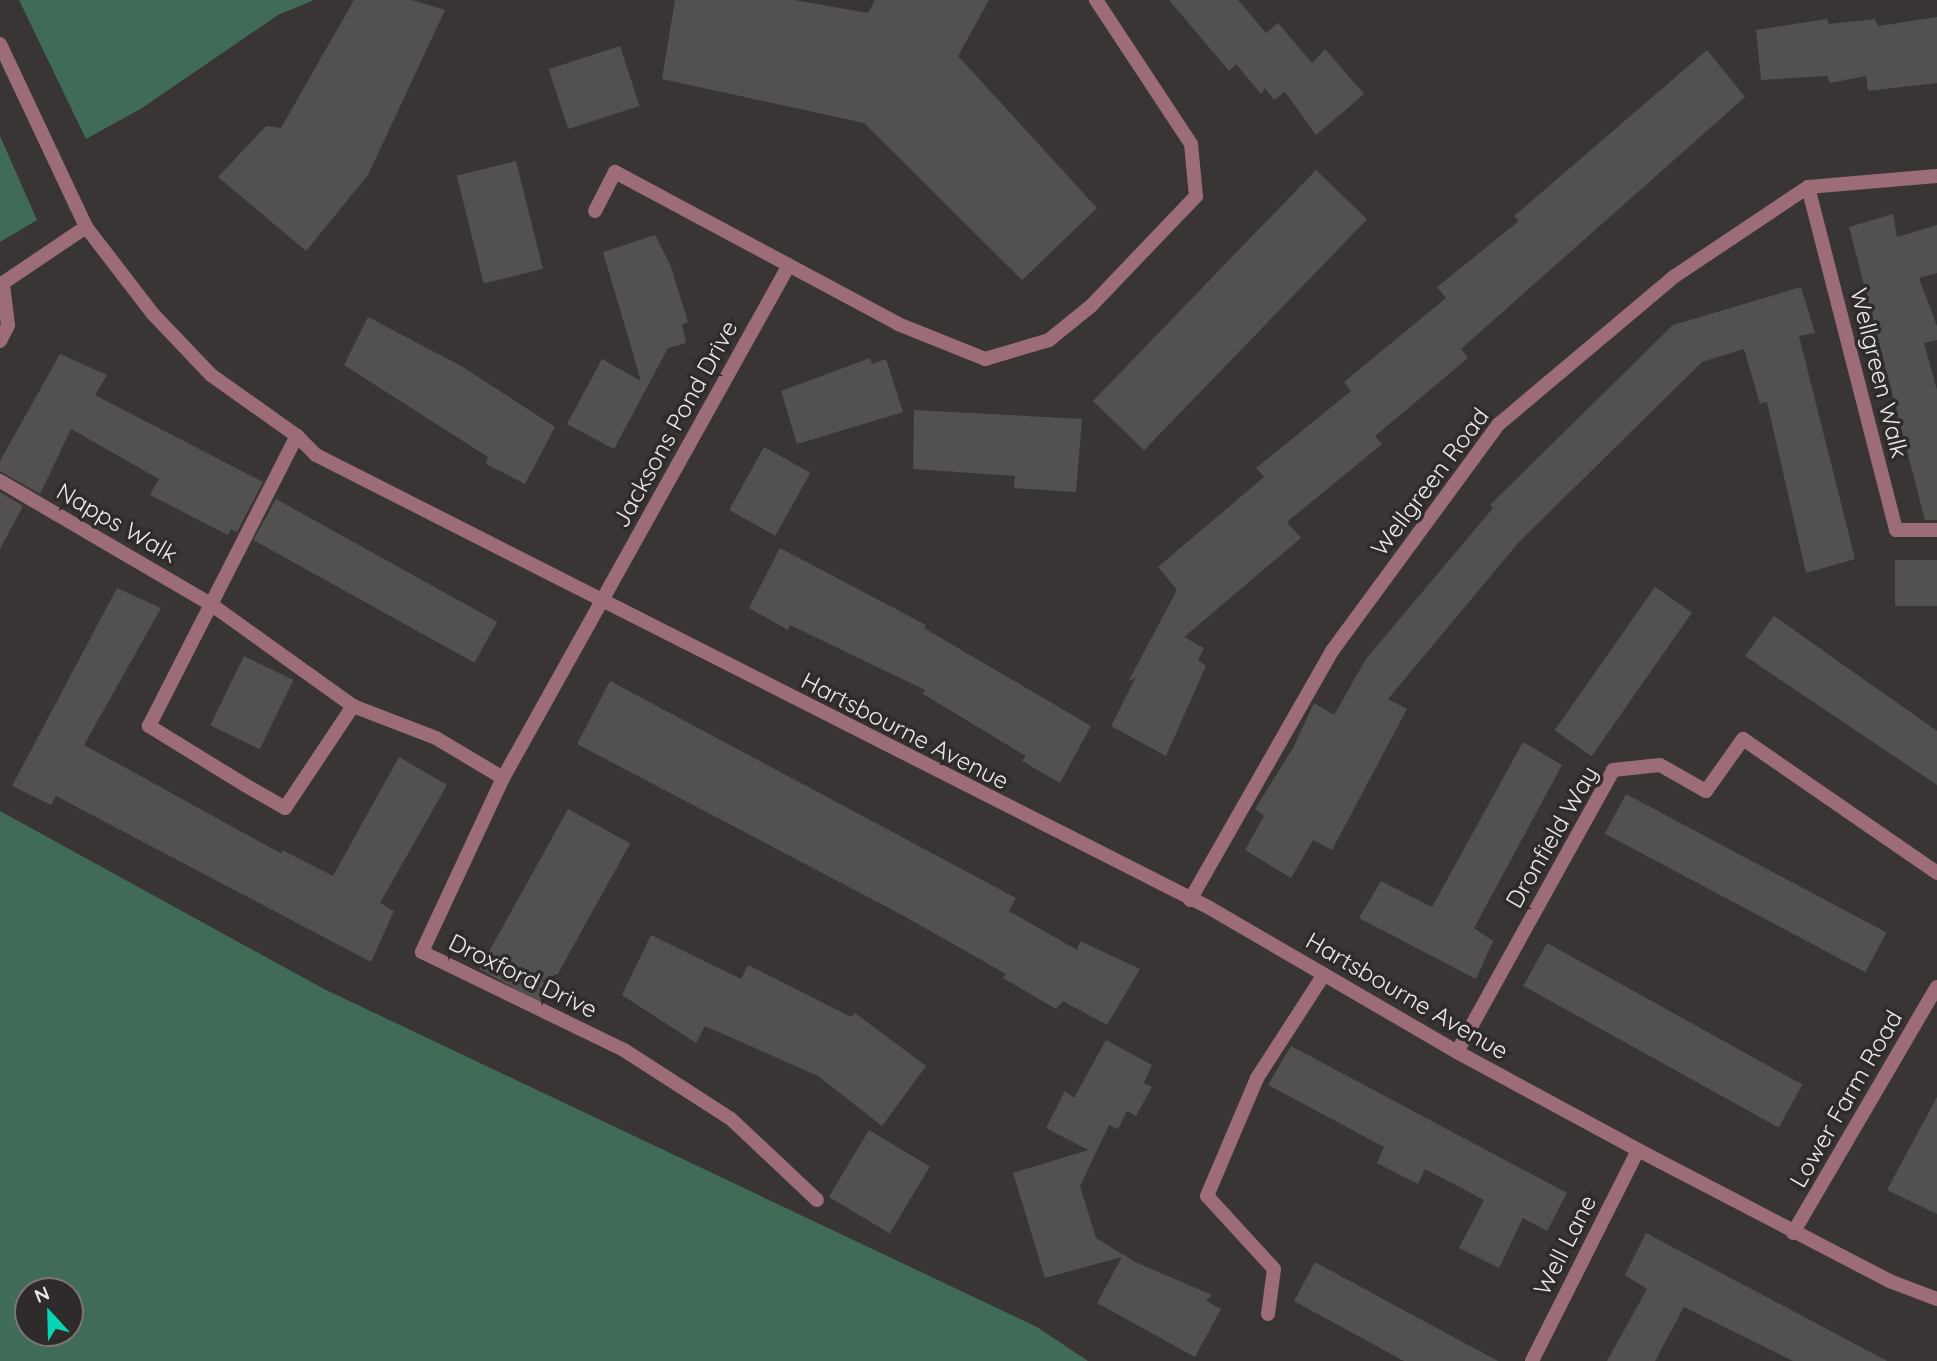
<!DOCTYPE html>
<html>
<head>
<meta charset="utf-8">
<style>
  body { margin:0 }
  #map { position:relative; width:1937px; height:1361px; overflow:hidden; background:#383534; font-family:Quicksand,sans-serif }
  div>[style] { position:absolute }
  .green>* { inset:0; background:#406b56 }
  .building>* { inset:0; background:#53514f; transform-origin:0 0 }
  .pedestrian>* { height:14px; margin:-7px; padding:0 7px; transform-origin:7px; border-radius:7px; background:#9c6d77 }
  .minor>* { height:14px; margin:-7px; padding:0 7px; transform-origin:7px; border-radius:7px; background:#9c6d77 }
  span { translate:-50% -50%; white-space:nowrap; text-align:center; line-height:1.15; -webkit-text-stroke:7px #2e2b2a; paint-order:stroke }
  .street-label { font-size:24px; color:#eceae9 }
  .north { position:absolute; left:14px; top:1277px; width:70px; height:70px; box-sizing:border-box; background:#2e2b2a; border:2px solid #7a7776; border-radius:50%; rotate:338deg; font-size:19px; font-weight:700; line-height:28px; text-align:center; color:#eceae9 }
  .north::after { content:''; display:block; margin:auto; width:24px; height:32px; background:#07d5b6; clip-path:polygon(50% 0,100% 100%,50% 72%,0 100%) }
</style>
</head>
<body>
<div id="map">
  <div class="green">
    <div style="clip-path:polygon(19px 0,314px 0,278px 15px,142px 108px,86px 139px)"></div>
    <div style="clip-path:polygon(0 136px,37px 220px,0 242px)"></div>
    <div style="clip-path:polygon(evenodd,0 811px,324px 989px,1037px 1327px,1088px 1361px,0 1361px,0 811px,28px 1291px,70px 1291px,70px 1333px,28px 1333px,28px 1291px)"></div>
  </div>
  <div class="building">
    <div style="clip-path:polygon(354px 0,412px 0,445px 10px,368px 175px,306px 251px,218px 177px,266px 126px,281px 128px)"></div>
    <div style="clip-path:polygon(675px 0,794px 0,868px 13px,875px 0,989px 0,958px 56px,1097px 208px,1022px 280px,864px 123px,662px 79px)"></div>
    <div style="clip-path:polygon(1169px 0,1238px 0,1266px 33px,1278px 23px,1312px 63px,1325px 49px,1364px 94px,1316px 135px,1285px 92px,1274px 100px,1265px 88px,1261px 94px,1236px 64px,1229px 71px)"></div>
    <div style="clip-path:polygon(1937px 17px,1937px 83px,1868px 91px,1866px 76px,1830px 83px,1827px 76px,1761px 80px,1756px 30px,1827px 19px,1829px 24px,1875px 19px,1878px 26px)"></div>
    <div style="left:620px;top:46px;width:63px;height:75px;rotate:72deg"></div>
    <div style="clip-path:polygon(1707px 50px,1745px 97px,1461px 349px,1468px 358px,1375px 436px,1382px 444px,1287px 522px,1301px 538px,1184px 637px,1204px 648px,1198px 660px,1206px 666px,1166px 756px,1111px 726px,1136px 677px,1128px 682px,1177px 590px,1158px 567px,1264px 477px,1256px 468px,1351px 391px,1344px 382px,1446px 298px,1437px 287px,1519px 221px,1514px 216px)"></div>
    <div style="left:516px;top:161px;width:111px;height:61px;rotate:76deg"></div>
    <div style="left:1316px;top:170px;width:71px;height:321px;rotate:44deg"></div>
    <div style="clip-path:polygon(1893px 214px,1897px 237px,1937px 225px,1937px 273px,1919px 278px,1937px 326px,1937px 340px,1924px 343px,1937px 390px,1937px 520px,1925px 520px,1849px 227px)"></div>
    <div style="clip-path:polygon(655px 235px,670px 264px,688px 322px,682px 325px,686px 343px,668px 348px,614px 449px,567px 424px,602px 359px,641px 381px,603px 252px)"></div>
    <div style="clip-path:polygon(1801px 287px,1815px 333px,1799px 336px,1855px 559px,1806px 573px,1767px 402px,1760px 404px,1744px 349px,1702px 362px,1519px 542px,1388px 699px,1407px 709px,1332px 850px,1313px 840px,1291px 878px,1245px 850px,1264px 816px,1255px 809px,1293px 748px,1314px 703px,1334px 715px,1366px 659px,1493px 508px,1490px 505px,1673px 325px)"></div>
    <div style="clip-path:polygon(368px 317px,463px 367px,555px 427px,525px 484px,486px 464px,488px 457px,344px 365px)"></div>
    <div style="clip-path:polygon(60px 354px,107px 375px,95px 395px,263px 482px,237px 532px,231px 529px,228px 535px,150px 495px,159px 479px,71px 429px,40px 494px,0 471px,0 461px)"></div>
    <div style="clip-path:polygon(870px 358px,872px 364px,886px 359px,903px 412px,797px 444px,781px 391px)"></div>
    <div style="clip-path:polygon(914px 410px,1082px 419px,1076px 492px,1014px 488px,1015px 476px,913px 469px)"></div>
    <div style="left:764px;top:447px;width:53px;height:72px;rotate:29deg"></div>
    <div style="clip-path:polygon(0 492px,23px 506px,0 549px)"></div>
    <div style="left:276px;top:499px;width:253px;height:47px;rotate:29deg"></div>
    <div style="clip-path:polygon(780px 548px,926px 625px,924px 628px,1091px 726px,1060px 783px,1022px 761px,1026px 756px,923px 694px,925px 690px,790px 625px,788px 630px,749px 608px)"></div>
    <div style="left:1937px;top:560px;width:46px;height:42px;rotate:90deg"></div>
    <div style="left:1655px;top:587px;width:45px;height:175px;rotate:35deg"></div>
    <div style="clip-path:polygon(117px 588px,161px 608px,84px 745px,282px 854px,282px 850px,333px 876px,399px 757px,447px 785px,380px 903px,394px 911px,371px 962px,56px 796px,51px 805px,12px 786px)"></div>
    <div style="clip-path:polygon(1774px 616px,1937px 731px,1937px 785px,1745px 656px)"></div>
    <div style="left:244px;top:656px;width:55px;height:77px;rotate:26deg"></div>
    <div style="clip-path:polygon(610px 681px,1016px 898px,1009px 911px,1077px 950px,1080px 941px,1140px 969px,1107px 1025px,1063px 1001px,1056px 1009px,1003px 978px,1006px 974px,904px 916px,577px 744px)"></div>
    <div style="clip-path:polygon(1523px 742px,1562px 765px,1474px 928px,1493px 941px,1476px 979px,1359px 918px,1381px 881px,1432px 907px)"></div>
    <div style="left:1626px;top:794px;width:295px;height:45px;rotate:28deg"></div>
    <div style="left:568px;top:809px;width:71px;height:183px;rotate:29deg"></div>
    <div style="clip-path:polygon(651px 935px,741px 979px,748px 965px,851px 1017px,855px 1013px,926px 1066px,882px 1126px,818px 1076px,705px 1026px,696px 1043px,622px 995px)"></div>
    <div style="left:1547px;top:943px;width:292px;height:49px;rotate:29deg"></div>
    <div style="clip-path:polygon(1106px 1040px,1152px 1065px,1144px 1083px,1152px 1087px,1136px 1116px,1127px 1111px,1118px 1129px,1109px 1125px,1080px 1186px,1096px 1238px,1135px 1262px,1212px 1295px,1206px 1301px,1221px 1309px,1195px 1357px,1097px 1303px,1122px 1257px,1045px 1278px,1013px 1173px,1088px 1150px,1046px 1128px,1065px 1091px,1074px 1098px)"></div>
    <div style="clip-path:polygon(1291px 1046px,1567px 1193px,1547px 1231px,1523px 1218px,1499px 1268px,1459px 1248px,1484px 1200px,1425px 1169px,1418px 1184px,1377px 1163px,1384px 1147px,1268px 1085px)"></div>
    <div style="clip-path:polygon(1937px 1097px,1937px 1214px,1887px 1190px)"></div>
    <div style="left:869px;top:1130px;width:71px;height:78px;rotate:31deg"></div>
    <div style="clip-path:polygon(1646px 1233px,1887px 1361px,1793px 1361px,1684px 1307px,1655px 1361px,1607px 1361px,1647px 1289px,1625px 1275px)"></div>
    <div style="clip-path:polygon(1315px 1262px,1394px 1305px,1498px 1361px,1404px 1361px,1294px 1301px)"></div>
  </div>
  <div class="pedestrian">
    <div style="left:1808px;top:187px;width:354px;rotate:75.6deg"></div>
    <div style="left:1896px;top:530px;width:41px"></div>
    <div style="left:0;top:481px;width:246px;rotate:30.3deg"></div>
    <div style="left:212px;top:605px;width:173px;rotate:35.6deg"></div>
    <div style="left:245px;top:785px;width:113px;rotate:-148.4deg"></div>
    <div style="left:149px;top:726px;width:326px;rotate:-63deg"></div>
    <div style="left:1457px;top:1052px;width:322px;rotate:-61deg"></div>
    <div style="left:1613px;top:770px;width:47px;rotate:-6.1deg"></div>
    <div style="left:1660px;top:765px;width:53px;rotate:29.5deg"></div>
    <div style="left:1706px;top:791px;width:64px;rotate:-54.6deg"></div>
  </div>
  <div class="minor">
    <div style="left:0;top:44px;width:202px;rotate:64.8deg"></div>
    <div style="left:86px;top:227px;width:110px;rotate:52.4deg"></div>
    <div style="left:153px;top:314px;width:84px;rotate:46.4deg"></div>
    <div style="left:211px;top:375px;width:105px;rotate:35.3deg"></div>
    <div style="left:297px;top:436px;width:27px;rotate:45deg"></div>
    <div style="left:316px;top:455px;width:1000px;rotate:26.87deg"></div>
    <div style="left:1208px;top:907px;width:288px;rotate:30.2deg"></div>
    <div style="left:1457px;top:1052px;width:206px;rotate:28.4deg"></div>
    <div style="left:1638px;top:1150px;width:286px;rotate:27.5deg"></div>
    <div style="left:1892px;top:1282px;width:48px;rotate:20.7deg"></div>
    <div style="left:595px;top:211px;width:44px;rotate:-62.9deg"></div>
    <div style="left:615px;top:172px;width:321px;rotate:28.2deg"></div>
    <div style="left:898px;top:324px;width:94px;rotate:21.9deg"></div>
    <div style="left:985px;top:359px;width:67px;rotate:-16.5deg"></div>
    <div style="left:1049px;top:340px;width:54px;rotate:-39deg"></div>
    <div style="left:1091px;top:306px;width:152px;rotate:-46.3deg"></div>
    <div style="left:1196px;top:196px;width:52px;rotate:-95.5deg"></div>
    <div style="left:1191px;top:144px;width:173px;rotate:-123.4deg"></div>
    <div style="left:789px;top:265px;width:587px;rotate:119.14deg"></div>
    <div style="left:503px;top:778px;width:192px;rotate:115deg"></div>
    <div style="left:422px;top:952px;width:225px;rotate:25.9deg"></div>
    <div style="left:624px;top:1050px;width:127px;rotate:32.8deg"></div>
    <div style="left:731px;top:1119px;width:118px;rotate:43.3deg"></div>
    <div style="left:0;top:285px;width:104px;rotate:-34deg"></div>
    <div style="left:0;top:341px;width:18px;rotate:-63deg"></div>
    <div style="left:8px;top:325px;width:41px;rotate:-97deg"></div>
    <div style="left:1743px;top:739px;width:236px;rotate:34.6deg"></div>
    <div style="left:245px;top:785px;width:46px;rotate:29.9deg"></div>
    <div style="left:285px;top:808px;width:123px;rotate:-56.3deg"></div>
    <div style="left:353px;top:706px;width:89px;rotate:21.1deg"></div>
    <div style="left:436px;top:738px;width:78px;rotate:30.8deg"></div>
    <div style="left:1190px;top:900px;width:287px;rotate:-60.3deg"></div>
    <div style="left:1332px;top:651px;width:282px;rotate:-53.7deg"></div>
    <div style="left:1499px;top:424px;width:230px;rotate:-40.1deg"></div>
    <div style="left:1675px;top:276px;width:160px;rotate:-33.8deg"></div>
    <div style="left:1808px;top:187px;width:129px;rotate:-4.9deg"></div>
    <div style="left:1793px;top:1233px;width:285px;rotate:-59.7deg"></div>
    <div style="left:1268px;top:1314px;width:45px;rotate:-82.4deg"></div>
    <div style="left:1274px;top:1269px;width:99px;rotate:-132.5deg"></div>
    <div style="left:1207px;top:1196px;width:128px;rotate:-67deg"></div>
    <div style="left:1257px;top:1078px;width:121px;rotate:-57.1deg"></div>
    <div style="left:1532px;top:1361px;width:236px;rotate:-63.3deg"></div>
  </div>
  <div class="street-label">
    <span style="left:1879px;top:373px;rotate:76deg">Wellgreen Walk</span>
    <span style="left:675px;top:424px;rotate:-61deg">Jacksons Pond Drive</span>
    <span style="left:1430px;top:482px;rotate:-53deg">Wellgreen Road</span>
    <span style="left:117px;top:523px;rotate:30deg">Napps Walk</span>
    <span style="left:905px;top:731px;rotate:27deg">Hartsbourne Avenue</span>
    <span style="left:1552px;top:837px;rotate:-60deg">Dronfield Way</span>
    <span style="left:523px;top:976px;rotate:26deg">Droxford Drive</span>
    <span style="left:1407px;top:996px;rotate:30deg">Hartsbourne Avenue</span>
    <span style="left:1846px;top:1099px;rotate:-60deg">Lower Farm Road</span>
    <span style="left:1565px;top:1245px;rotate:-63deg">Well Lane</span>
  </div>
  <div class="north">N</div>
</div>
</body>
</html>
